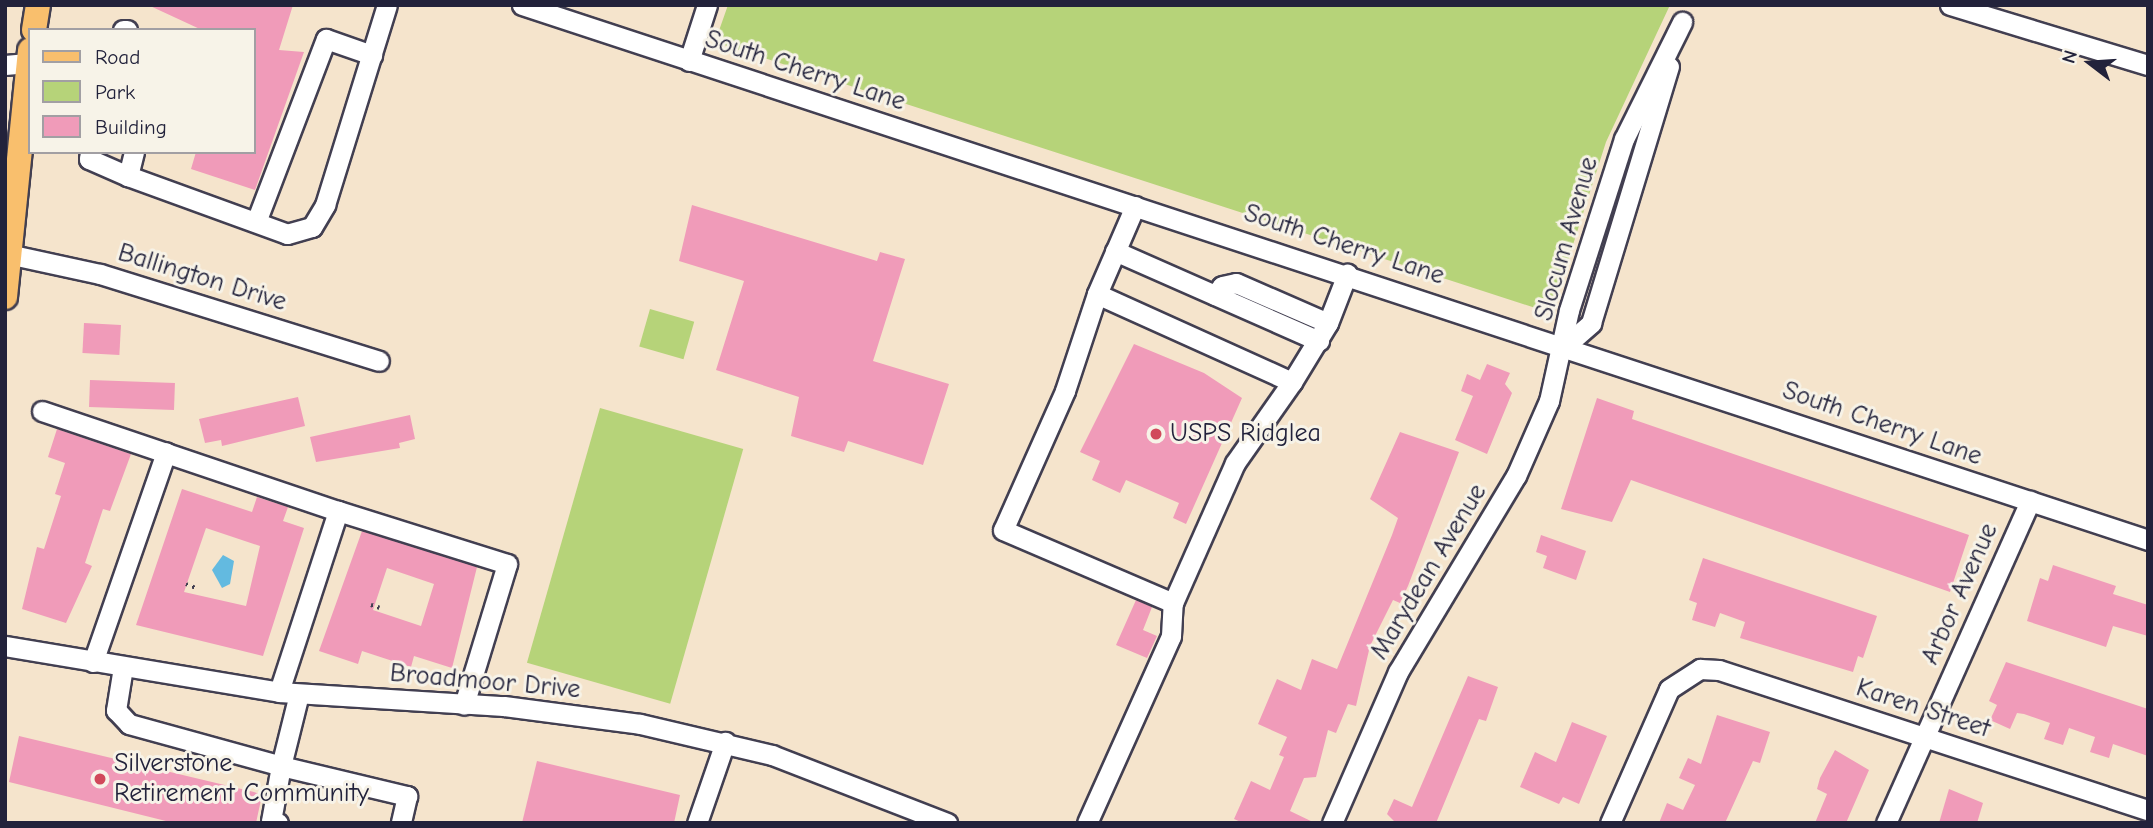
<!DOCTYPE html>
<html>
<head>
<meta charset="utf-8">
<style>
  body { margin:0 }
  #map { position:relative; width:2153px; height:828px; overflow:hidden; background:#f5e4cc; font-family:"Comic Neue",sans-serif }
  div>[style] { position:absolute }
  .green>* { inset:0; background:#b6d379; transform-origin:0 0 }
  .water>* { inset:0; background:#63bae0 }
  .building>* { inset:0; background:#f09bb9; transform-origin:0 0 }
  .path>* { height:3.5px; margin-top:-1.75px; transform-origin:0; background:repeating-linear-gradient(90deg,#423f51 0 2px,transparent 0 7px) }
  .roads { filter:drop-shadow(2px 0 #423f51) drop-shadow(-2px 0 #423f51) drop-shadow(0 2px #423f51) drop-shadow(0 -2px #423f51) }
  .minor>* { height:19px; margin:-9.5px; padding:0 9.5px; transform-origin:9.5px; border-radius:9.5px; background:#fff }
  .major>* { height:24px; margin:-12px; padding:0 12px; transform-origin:12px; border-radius:12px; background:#f9bf6d }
  .dots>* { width:19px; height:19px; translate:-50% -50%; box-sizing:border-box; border:4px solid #f7f3e8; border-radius:50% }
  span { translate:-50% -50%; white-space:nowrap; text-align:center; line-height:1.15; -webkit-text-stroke:6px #f7f3e8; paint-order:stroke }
  .street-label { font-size:26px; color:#22223b }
  .poi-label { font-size:26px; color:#22223b }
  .left { translate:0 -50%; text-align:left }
  .frame { position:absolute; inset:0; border:7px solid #22223b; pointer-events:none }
  .legend { position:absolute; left:28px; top:28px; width:228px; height:126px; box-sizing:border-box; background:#f7f3e8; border:2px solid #a29fa3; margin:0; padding:9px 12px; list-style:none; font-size:21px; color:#22223b }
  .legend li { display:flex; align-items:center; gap:14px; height:35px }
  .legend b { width:35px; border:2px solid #a29fa3 }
  .north { position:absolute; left:2055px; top:28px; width:70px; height:70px; -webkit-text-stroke:5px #f7f3e8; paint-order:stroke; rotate:287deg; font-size:19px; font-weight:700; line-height:28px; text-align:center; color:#22223b }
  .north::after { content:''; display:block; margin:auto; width:24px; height:32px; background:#22223b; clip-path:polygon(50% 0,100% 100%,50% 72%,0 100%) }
</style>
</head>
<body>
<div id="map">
  <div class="green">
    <div style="clip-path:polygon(728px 5px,1670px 5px,1606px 142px,1551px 313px,715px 42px)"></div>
    <div style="left:650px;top:309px;width:46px;height:39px;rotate:16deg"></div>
    <div style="left:600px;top:408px;width:149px;height:265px;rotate:16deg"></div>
  </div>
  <div class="water">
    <div style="clip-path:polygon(223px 555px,234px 561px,230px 584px,222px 588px,212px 570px)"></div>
  </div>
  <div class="building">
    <div style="clip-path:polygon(148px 5px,293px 5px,279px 50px,304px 52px,255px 190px,191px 169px,196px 152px,254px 152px,254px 30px,202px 30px)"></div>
    <div style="clip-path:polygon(692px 205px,877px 261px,880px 252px,905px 259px,873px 361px,949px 384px,923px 465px,848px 441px,844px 452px,791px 436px,799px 397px,716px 370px,744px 281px,679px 261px)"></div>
    <div style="left:84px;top:323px;width:37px;height:30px;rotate:3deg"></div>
    <div style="clip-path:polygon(1134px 344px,1204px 373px,1242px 398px,1186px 524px,1173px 518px,1179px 503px,1126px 480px,1120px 493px,1092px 480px,1100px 461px,1080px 452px)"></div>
    <div style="clip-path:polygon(1487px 364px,1510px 373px,1505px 384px,1512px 393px,1487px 454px,1455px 440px,1473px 396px,1461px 391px,1467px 374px,1480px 380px)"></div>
    <div style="left:90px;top:380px;width:85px;height:27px;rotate:2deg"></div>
    <div style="clip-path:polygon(298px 397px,305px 426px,222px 446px,221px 440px,205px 443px,199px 419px)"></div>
    <div style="clip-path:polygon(1597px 398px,1634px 411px,1632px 419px,1969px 535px,1950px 592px,1631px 480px,1612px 522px,1561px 509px)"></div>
    <div style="clip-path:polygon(410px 415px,415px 439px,399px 443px,400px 448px,316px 462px,310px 437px)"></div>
    <div style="clip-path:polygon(57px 429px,131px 454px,110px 511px,103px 509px,85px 563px,92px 566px,66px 623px,22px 609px,37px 547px,44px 549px,61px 496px,55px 494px,65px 463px,48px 457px)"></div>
    <div style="clip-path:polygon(1400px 432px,1459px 452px,1408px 586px,1400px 603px,1393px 600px,1370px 646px,1356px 706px,1348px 704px,1336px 733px,1328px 730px,1316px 777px,1304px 778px,1290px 811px,1315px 823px,1243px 823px,1234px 819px,1251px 781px,1270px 790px,1284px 757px,1279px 755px,1287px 737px,1258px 724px,1277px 679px,1301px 690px,1312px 659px,1337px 669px,1392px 535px,1398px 518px,1370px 499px)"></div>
    <div style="clip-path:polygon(evenodd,182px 489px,252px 512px,257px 497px,288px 507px,283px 521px,304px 528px,263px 656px,136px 625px,182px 489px,206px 528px,260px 546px,246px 606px,184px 592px,206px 528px)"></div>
    <div style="clip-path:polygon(evenodd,362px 531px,477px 567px,452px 668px,414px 656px,411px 667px,362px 651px,358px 664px,319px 651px,362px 531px,387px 568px,434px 584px,421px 626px,373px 610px,387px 568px)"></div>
    <div style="clip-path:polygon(1541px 535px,1586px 551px,1576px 580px,1543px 568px,1547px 556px,1536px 552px)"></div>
    <div style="clip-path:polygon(1703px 558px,1877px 616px,1863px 658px,1858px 656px,1853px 672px,1740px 638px,1745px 622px,1720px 613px,1715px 627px,1692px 620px,1697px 603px,1689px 600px)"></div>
    <div style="clip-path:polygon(2053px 565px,2116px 586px,2113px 594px,2148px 605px,2148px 636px,2113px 626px,2106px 647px,2027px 621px,2040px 578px,2048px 581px)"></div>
    <div style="clip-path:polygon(1136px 600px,1152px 607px,1143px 630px,1157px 636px,1147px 658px,1116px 645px)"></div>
    <div style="clip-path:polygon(2006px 662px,2148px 709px,2148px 756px,2113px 744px,2109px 758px,2090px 752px,2095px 737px,2069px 728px,2063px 745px,2044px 739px,2050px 723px,2024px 714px,2017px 713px,2010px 729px,1990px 720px,1997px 705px,1989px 701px)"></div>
    <div style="clip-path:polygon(1468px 676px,1498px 687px,1486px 721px,1479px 719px,1436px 823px,1396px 823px,1387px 814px,1394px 799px,1412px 807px)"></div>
    <div style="clip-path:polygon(1717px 715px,1770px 732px,1760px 763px,1753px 761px,1725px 823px,1659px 823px,1667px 803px,1683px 810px,1695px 785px,1679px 778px,1688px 758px,1701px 764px)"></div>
    <div style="clip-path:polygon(1572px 722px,1607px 736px,1579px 804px,1563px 797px,1559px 804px,1520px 787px,1535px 752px,1556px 762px)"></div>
    <div style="clip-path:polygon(19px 736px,254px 792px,262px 795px,256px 823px,174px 823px,9px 782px)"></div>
    <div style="clip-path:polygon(1835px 750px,1869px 770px,1846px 823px,1815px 823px,1827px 794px,1817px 789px,1820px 778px)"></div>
    <div style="clip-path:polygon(537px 761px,680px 795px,674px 823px,522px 823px)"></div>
    <div style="clip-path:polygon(1949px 789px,1983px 803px,1977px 823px,1939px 823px)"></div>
  </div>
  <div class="path">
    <div style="left:186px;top:584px;width:11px;rotate:22deg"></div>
    <div style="left:371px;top:605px;width:9px;rotate:18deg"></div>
  </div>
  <div class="roads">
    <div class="minor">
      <div style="left:522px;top:5px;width:1712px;rotate:18.21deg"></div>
      <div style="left:1950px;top:5px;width:207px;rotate:16.9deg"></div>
      <div style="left:123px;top:30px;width:4px"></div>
      <div style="left:689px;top:61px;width:59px;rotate:-72.2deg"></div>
      <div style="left:5px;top:65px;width:25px;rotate:-5deg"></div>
      <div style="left:90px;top:152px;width:7px;rotate:98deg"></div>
      <div style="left:89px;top:159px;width:43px;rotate:23.6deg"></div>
      <div style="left:134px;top:152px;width:25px;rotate:104deg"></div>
      <div style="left:128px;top:176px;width:169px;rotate:20deg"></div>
      <div style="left:287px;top:234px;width:26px;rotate:-16deg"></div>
      <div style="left:312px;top:227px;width:26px;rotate:-59deg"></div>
      <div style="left:325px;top:205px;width:209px;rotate:-72.8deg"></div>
      <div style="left:1135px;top:206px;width:96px;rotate:113.4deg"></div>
      <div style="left:1097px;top:294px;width:214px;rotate:24.3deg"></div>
      <div style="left:1292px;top:382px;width:69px;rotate:-58.6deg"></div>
      <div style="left:1328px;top:323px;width:53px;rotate:-68.8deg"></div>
      <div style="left:256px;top:222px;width:196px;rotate:-69.1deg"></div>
      <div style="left:326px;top:39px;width:49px;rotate:19.2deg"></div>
      <div style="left:1115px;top:251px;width:223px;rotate:23.8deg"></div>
      <div style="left:8px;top:254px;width:94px;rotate:12.3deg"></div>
      <div style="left:100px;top:274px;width:292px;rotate:17.3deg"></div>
      <div style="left:1097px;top:294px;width:102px;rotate:108.3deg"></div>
      <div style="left:1065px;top:391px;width:152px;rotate:114deg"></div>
      <div style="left:1003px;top:530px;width:185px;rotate:23.2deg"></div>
      <div style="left:1215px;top:295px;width:11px;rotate:-52deg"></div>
      <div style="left:1222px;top:286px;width:14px;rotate:-12deg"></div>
      <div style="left:1236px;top:283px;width:100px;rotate:23.5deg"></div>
      <div style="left:1565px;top:346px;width:35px;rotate:-41deg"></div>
      <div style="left:1591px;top:323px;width:268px;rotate:-73.1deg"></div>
      <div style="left:42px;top:411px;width:312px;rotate:18.7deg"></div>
      <div style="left:338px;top:511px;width:190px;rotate:108.1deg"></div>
      <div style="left:338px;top:511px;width:177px;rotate:17.4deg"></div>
      <div style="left:507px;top:564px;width:147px;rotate:107deg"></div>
      <div style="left:5px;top:646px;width:278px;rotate:9.5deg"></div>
      <div style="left:279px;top:692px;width:225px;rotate:3.6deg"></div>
      <div style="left:504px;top:706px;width:137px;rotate:7.5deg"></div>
      <div style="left:640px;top:724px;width:136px;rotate:13.2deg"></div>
      <div style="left:772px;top:755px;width:188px;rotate:21.2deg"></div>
      <div style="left:93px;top:662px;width:222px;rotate:-70.8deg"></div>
      <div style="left:123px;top:667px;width:44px;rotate:99.2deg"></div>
      <div style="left:116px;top:710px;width:19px;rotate:47deg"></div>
      <div style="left:129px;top:724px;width:158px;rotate:15.4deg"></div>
      <div style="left:281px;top:766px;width:74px;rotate:-76deg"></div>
      <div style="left:278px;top:823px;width:7px;rotate:-164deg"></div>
      <div style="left:271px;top:821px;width:56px;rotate:-79.7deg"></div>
      <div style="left:281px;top:766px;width:130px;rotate:13.4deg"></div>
      <div style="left:407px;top:796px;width:28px;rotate:103deg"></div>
      <div style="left:697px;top:823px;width:86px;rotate:-70.9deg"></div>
      <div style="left:1087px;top:823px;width:205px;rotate:-65.8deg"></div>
      <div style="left:1171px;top:636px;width:33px;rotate:-87deg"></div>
      <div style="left:1173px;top:603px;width:153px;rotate:-66.1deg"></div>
      <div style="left:1235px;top:463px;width:99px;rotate:-54.9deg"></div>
      <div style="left:1332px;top:823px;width:165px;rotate:-66.4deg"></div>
      <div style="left:1398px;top:672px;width:229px;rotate:-59deg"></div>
      <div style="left:1516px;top:476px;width:82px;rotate:-66.3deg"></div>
      <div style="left:1549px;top:401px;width:93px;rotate:-77.6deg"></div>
      <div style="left:1569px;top:310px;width:180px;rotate:-72.2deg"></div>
      <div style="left:1624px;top:139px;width:131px;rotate:-63.6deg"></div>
      <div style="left:1610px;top:823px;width:146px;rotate:-66.2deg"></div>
      <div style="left:1669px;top:689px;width:37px;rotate:-33deg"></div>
      <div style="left:1700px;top:669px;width:19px;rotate:3deg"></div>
      <div style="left:1719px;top:670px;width:451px;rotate:18.1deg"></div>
      <div style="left:1886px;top:823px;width:353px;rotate:-65.9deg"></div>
    </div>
    <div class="major">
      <div style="left:34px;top:30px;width:25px;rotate:-81deg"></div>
      <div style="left:5px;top:297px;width:248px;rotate:-84.2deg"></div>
    </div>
  </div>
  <div class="dots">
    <div style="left:1156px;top:434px;background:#d1495b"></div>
    <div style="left:100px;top:779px;background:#d1495b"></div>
  </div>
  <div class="street-label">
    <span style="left:805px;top:71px;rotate:18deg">South Cherry Lane</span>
    <span style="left:1567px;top:239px;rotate:-74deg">Slocum Avenue</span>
    <span style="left:1344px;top:245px;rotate:18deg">South Cherry Lane</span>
    <span style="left:202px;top:278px;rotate:17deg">Ballington Drive</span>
    <span style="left:1882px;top:424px;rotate:19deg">South Cherry Lane</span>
    <span style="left:1429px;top:572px;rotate:-59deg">Marydean Avenue</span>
    <span style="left:1960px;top:594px;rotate:-66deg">Arbor Avenue</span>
    <span style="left:485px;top:682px;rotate:5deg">Broadmoor Drive</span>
    <span style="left:1923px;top:709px;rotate:18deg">Karen Street</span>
  </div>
  <div class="poi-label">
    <span class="left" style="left:1170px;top:434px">USPS Ridglea</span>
    <span class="left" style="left:114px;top:779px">Silverstone<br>Retirement Community</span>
  </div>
  <div class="frame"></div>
  <ul class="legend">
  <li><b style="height:9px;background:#f9bf6d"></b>Road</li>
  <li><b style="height:19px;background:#b6d379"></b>Park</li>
  <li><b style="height:19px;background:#f09bb9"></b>Building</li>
  </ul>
  <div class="north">N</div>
</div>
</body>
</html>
